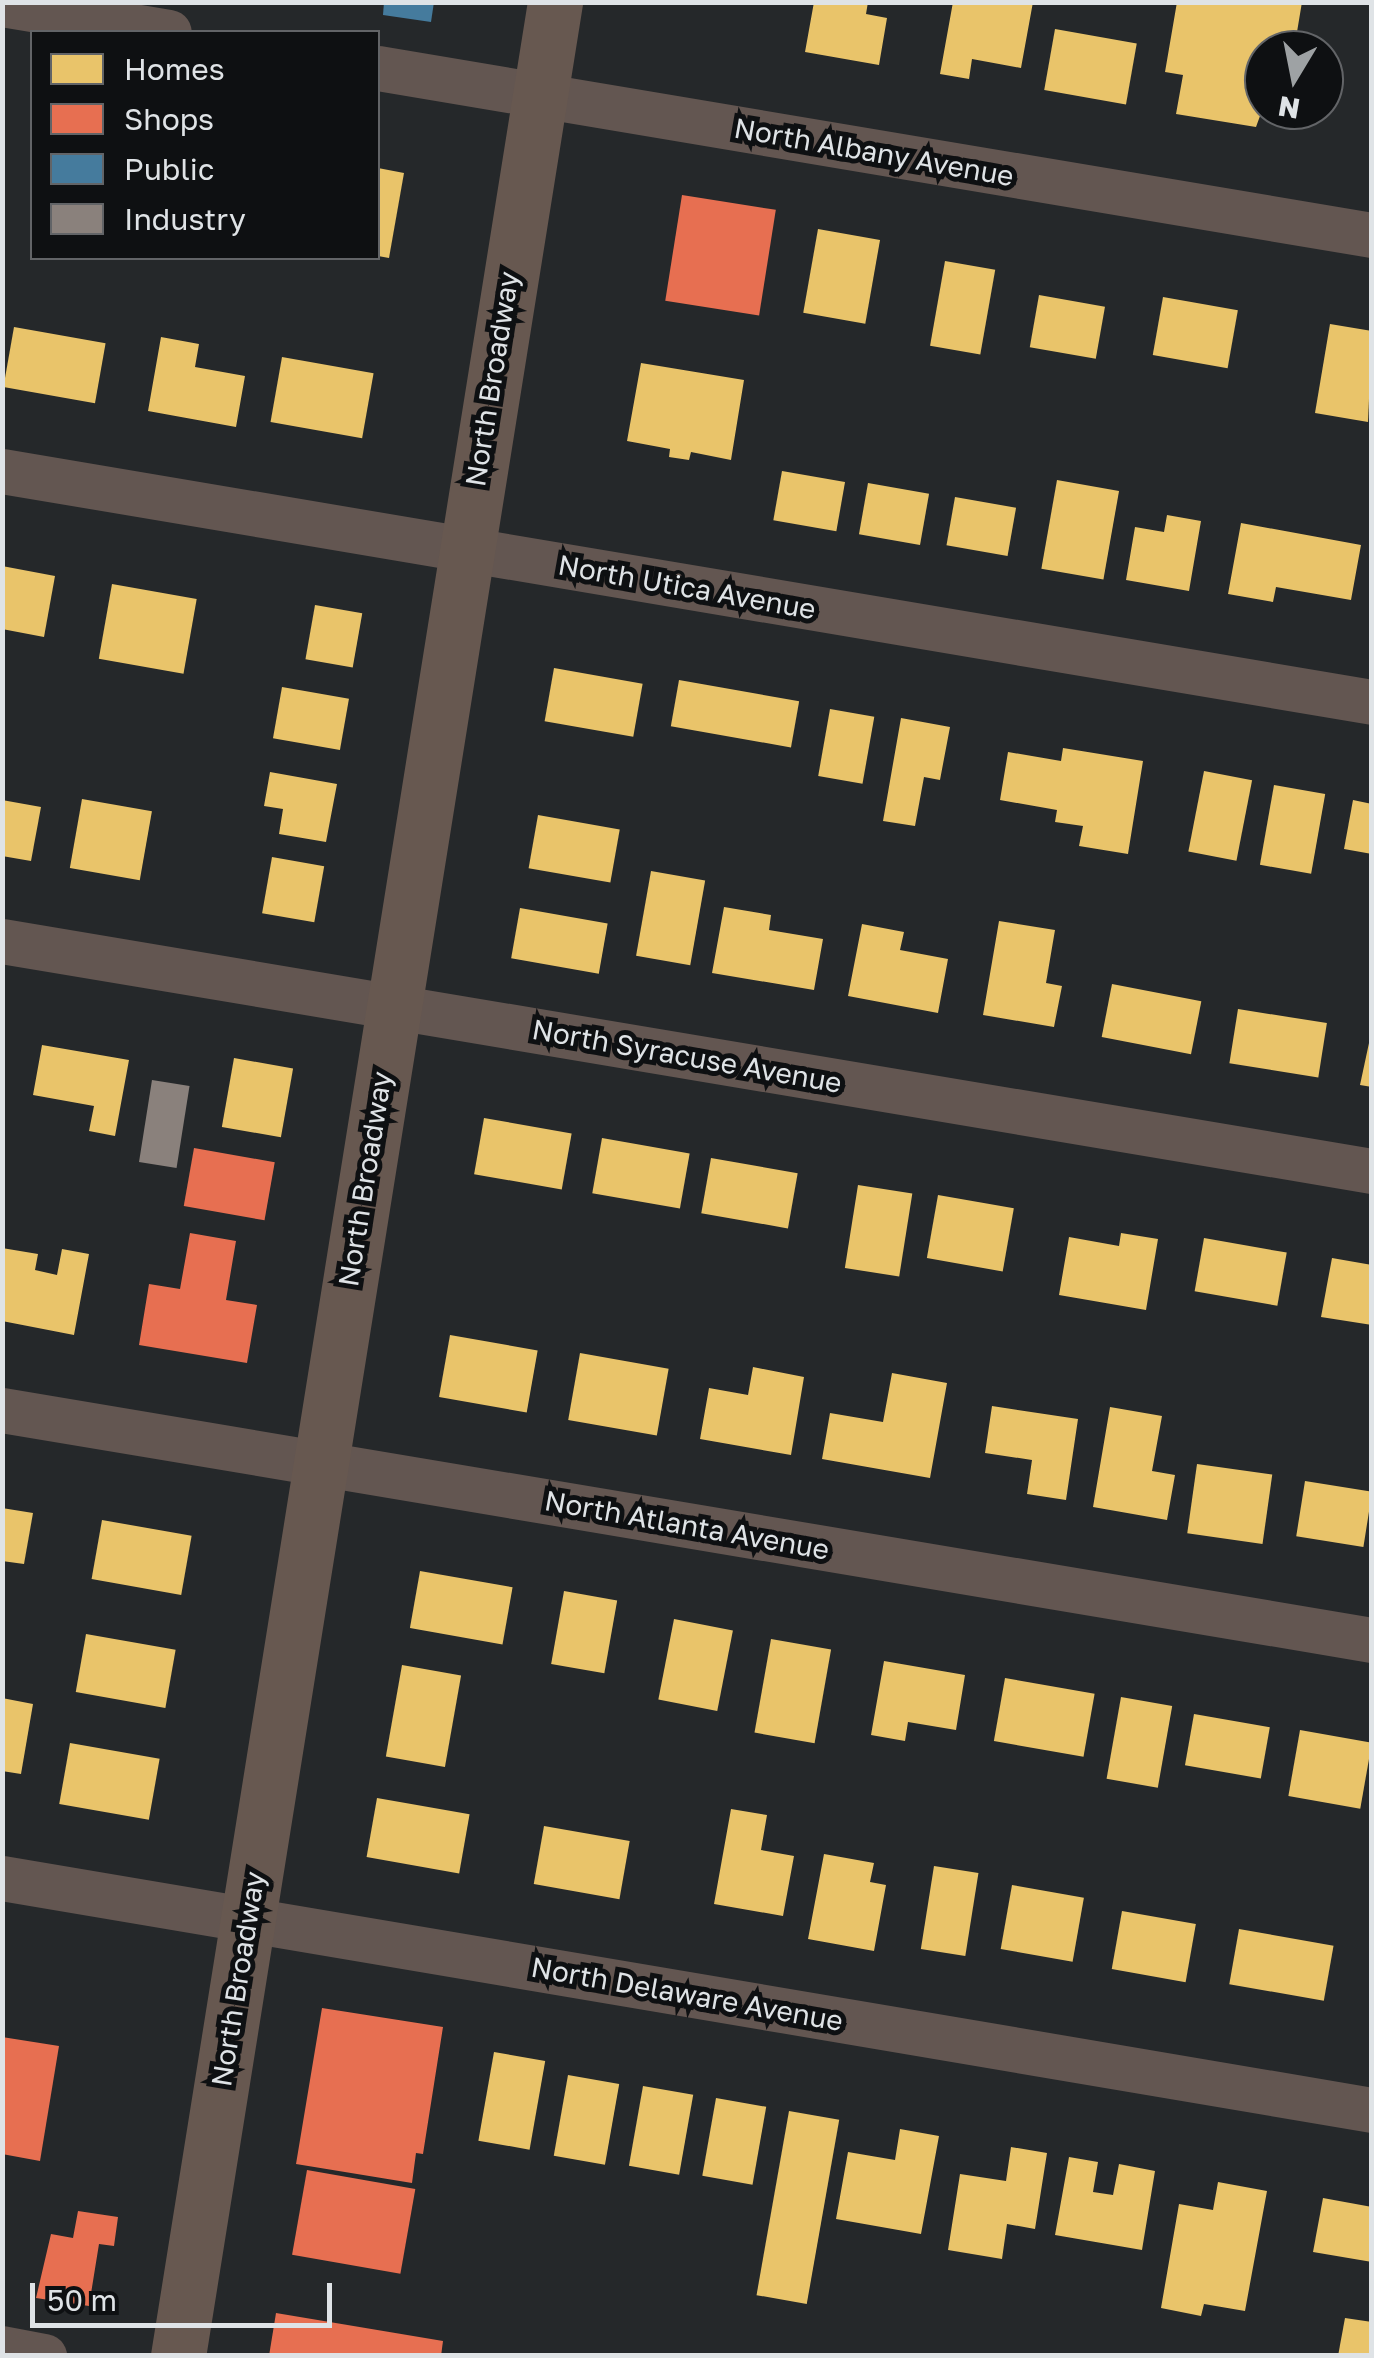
<!DOCTYPE html>
<html>
<head>
<meta charset="utf-8">
<style>
  body { margin:0 }
  #map { position:relative; width:1374px; height:2358px; overflow:hidden; background:#25282a; font-family:"Golos Text",sans-serif }
  div>[style] { position:absolute }
  .homes>* { inset:0; background:#e9c46a; transform-origin:0 0 }
  .shops>* { inset:0; background:#e76f51; transform-origin:0 0 }
  .public>* { inset:0; background:#457b9d }
  .industry>* { inset:0; background:#8a817c; transform-origin:0 0 }
  .street>* { height:45px; margin:-22.5px; padding:0 22.5px; transform-origin:22.5px; border-radius:22.5px; background:#635651 }
  .secondary>* { height:55px; margin:-27.5px; padding:0 27.5px; transform-origin:27.5px; border-radius:27.5px; background:#675850 }
  span { translate:-50% -50%; white-space:nowrap; text-align:center; line-height:1.15; -webkit-text-stroke:10px #0e1012; paint-order:stroke }
  .street-label { font-size:28px; color:#dfe3e6 }
  .frame { position:absolute; inset:0; border:5px solid #dfe3e6; pointer-events:none }
  .legend { position:absolute; left:30px; top:30px; width:350px; height:230px; box-sizing:border-box; background:#0e1012; border:2px solid #626467; margin:0; padding:12px 18px; list-style:none; font-size:30px; color:#dfe3e6 }
  .legend li { display:flex; align-items:center; gap:20px; height:50px }
  .legend b { width:50px; border:2px solid #626467 }
  .north { position:absolute; left:1244px; top:30px; width:100px; height:100px; box-sizing:border-box; background:#0e1012; border:2px solid #626467; border-radius:50%; rotate:190deg; font-size:28px; font-weight:700; line-height:40px; text-align:center; color:#dfe3e6 }
  .north::after { content:''; display:block; margin:auto; width:35px; height:45px; background:#9ea2a4; clip-path:polygon(50% 0,100% 100%,50% 72%,0 100%) }
  .scale { position:absolute; left:30px; top:2283px; width:302px; height:45px; box-sizing:border-box; border:5px solid #dfe3e6; border-top:0; padding-left:12px; font-size:30px; line-height:35px; white-space:nowrap; color:#dfe3e6; -webkit-text-stroke:8px #0e1012; paint-order:stroke }
</style>
</head>
<body>
<div id="map">
  <div class="homes">
    <div style="clip-path:polygon(814px 2px,868px 2px,866px 14px,887px 18px,879px 65px,805px 52px)"></div>
    <div style="clip-path:polygon(953px 2px,1033px 2px,1021px 68px,972px 59px,969px 79px,940px 74px)"></div>
    <div style="clip-path:polygon(1177px 2px,1302px 2px,1294px 50px,1264px 50px,1264px 105px,1256px 127px,1176px 114px,1183px 75px,1165px 72px)"></div>
    <div style="left:1055px;top:29px;width:83px;height:62px;rotate:10deg"></div>
    <div style="clip-path:polygon(378px 168px,404px 173px,389px 258px,378px 256px)"></div>
    <div style="left:818px;top:229px;width:63px;height:85px;rotate:10deg"></div>
    <div style="left:945px;top:261px;width:51px;height:86px;rotate:10deg"></div>
    <div style="left:1039px;top:295px;width:67px;height:53px;rotate:10deg"></div>
    <div style="left:1163px;top:297px;width:76px;height:59px;rotate:10deg"></div>
    <div style="clip-path:polygon(1330px 324px,1372px 331px,1368px 422px,1315px 413px)"></div>
    <div style="left:14px;top:327px;width:93px;height:61px;rotate:10deg"></div>
    <div style="clip-path:polygon(161px 337px,199px 344px,195px 367px,245px 376px,236px 427px,148px 411px)"></div>
    <div style="left:282px;top:357px;width:93px;height:66px;rotate:10deg"></div>
    <div style="clip-path:polygon(641px 363px,744px 380px,731px 460px,691px 452px,689px 460px,669px 457px,670px 449px,627px 441px)"></div>
    <div style="left:782px;top:471px;width:64px;height:50px;rotate:10deg"></div>
    <div style="left:1057px;top:480px;width:63px;height:90px;rotate:10deg"></div>
    <div style="left:868px;top:483px;width:62px;height:52px;rotate:10deg"></div>
    <div style="left:955px;top:497px;width:62px;height:49px;rotate:10deg"></div>
    <div style="clip-path:polygon(1167px 515px,1201px 521px,1189px 591px,1126px 580px,1135px 527px,1164px 532px)"></div>
    <div style="clip-path:polygon(1241px 523px,1361px 545px,1351px 600px,1276px 587px,1273px 602px,1228px 594px)"></div>
    <div style="clip-path:polygon(2px 566px,55px 576px,44px 637px,2px 629px)"></div>
    <div style="left:112px;top:584px;width:86px;height:76px;rotate:10deg"></div>
    <div style="left:315px;top:605px;width:48px;height:55px;rotate:10deg"></div>
    <div style="left:554px;top:668px;width:90px;height:54px;rotate:10deg"></div>
    <div style="left:679px;top:680px;width:122px;height:47px;rotate:10deg"></div>
    <div style="left:282px;top:687px;width:68px;height:52px;rotate:10deg"></div>
    <div style="left:830px;top:709px;width:45px;height:68px;rotate:10deg"></div>
    <div style="clip-path:polygon(901px 718px,950px 727px,940px 780px,924px 777px,915px 826px,883px 821px)"></div>
    <div style="clip-path:polygon(1063px 748px,1143px 761px,1128px 854px,1079px 846px,1083px 826px,1055px 822px,1057px 810px,1000px 800px,1008px 752px,1061px 761px)"></div>
    <div style="left:1204px;top:771px;width:49px;height:82px;rotate:11deg"></div>
    <div style="clip-path:polygon(270px 772px,337px 784px,326px 842px,279px 834px,283px 809px,264px 806px)"></div>
    <div style="left:1274px;top:785px;width:52px;height:81px;rotate:10deg"></div>
    <div style="left:82px;top:799px;width:71px;height:70px;rotate:10deg"></div>
    <div style="clip-path:polygon(2px 800px,41px 807px,31px 861px,2px 856px)"></div>
    <div style="clip-path:polygon(1353px 800px,1372px 804px,1372px 854px,1344px 849px)"></div>
    <div style="left:538px;top:815px;width:83px;height:54px;rotate:10deg"></div>
    <div style="left:272px;top:857px;width:53px;height:57px;rotate:10deg"></div>
    <div style="left:651px;top:871px;width:55px;height:86px;rotate:10deg"></div>
    <div style="clip-path:polygon(724px 907px,771px 915px,769px 930px,823px 939px,814px 990px,712px 973px)"></div>
    <div style="left:520px;top:908px;width:89px;height:51px;rotate:10deg"></div>
    <div style="clip-path:polygon(999px 921px,1055px 930px,1046px 983px,1062px 986px,1054px 1027px,983px 1015px)"></div>
    <div style="clip-path:polygon(862px 924px,904px 932px,900px 950px,948px 959px,938px 1013px,848px 996px)"></div>
    <div style="left:1112px;top:984px;width:91px;height:54px;rotate:11deg"></div>
    <div style="left:1238px;top:1009px;width:90px;height:55px;rotate:9deg"></div>
    <div style="clip-path:polygon(1372px 1029px,1372px 1087px,1360px 1085px)"></div>
    <div style="clip-path:polygon(42px 1045px,129px 1060px,115px 1136px,89px 1131px,94px 1106px,33px 1095px)"></div>
    <div style="left:234px;top:1058px;width:60px;height:70px;rotate:10deg"></div>
    <div style="left:484px;top:1118px;width:89px;height:57px;rotate:10deg"></div>
    <div style="left:602px;top:1138px;width:89px;height:56px;rotate:10deg"></div>
    <div style="left:711px;top:1158px;width:88px;height:56px;rotate:10deg"></div>
    <div style="left:858px;top:1185px;width:55px;height:84px;rotate:9deg"></div>
    <div style="left:938px;top:1195px;width:77px;height:64px;rotate:10deg"></div>
    <div style="clip-path:polygon(1121px 1233px,1158px 1239px,1146px 1310px,1059px 1295px,1069px 1237px,1119px 1246px)"></div>
    <div style="left:1204px;top:1238px;width:84px;height:54px;rotate:10deg"></div>
    <div style="clip-path:polygon(2px 1248px,38px 1254px,35px 1270px,57px 1275px,62px 1249px,89px 1254px,74px 1335px,2px 1321px)"></div>
    <div style="clip-path:polygon(1332px 1258px,1372px 1265px,1372px 1325px,1321px 1317px)"></div>
    <div style="left:450px;top:1335px;width:89px;height:63px;rotate:10deg"></div>
    <div style="left:580px;top:1353px;width:90px;height:68px;rotate:10deg"></div>
    <div style="clip-path:polygon(753px 1367px,804px 1377px,791px 1455px,700px 1439px,709px 1388px,748px 1395px)"></div>
    <div style="clip-path:polygon(892px 1373px,947px 1383px,930px 1478px,822px 1459px,830px 1413px,883px 1422px)"></div>
    <div style="clip-path:polygon(992px 1406px,1078px 1419px,1066px 1500px,1027px 1494px,1032px 1460px,985px 1453px)"></div>
    <div style="clip-path:polygon(1110px 1407px,1162px 1416px,1152px 1471px,1175px 1475px,1167px 1520px,1093px 1507px)"></div>
    <div style="left:1197px;top:1464px;width:76px;height:70px;rotate:8deg"></div>
    <div style="left:1305px;top:1481px;width:68px;height:56px;rotate:9deg"></div>
    <div style="clip-path:polygon(2px 1508px,33px 1513px,24px 1564px,2px 1561px)"></div>
    <div style="left:102px;top:1520px;width:91px;height:60px;rotate:10deg"></div>
    <div style="left:420px;top:1571px;width:94px;height:58px;rotate:10deg"></div>
    <div style="left:564px;top:1591px;width:54px;height:74px;rotate:10deg"></div>
    <div style="left:674px;top:1619px;width:60px;height:82px;rotate:11deg"></div>
    <div style="left:86px;top:1634px;width:91px;height:59px;rotate:10deg"></div>
    <div style="left:771px;top:1639px;width:61px;height:95px;rotate:10deg"></div>
    <div style="clip-path:polygon(884px 1661px,965px 1675px,956px 1730px,908px 1722px,905px 1741px,871px 1735px)"></div>
    <div style="left:402px;top:1665px;width:60px;height:93px;rotate:10deg"></div>
    <div style="left:1005px;top:1678px;width:91px;height:64px;rotate:10deg"></div>
    <div style="left:1121px;top:1697px;width:52px;height:83px;rotate:10deg"></div>
    <div style="clip-path:polygon(2px 1698px,33px 1704px,21px 1774px,2px 1771px)"></div>
    <div style="left:1194px;top:1714px;width:77px;height:52px;rotate:10deg"></div>
    <div style="left:1300px;top:1730px;width:73px;height:67px;rotate:10deg"></div>
    <div style="left:70px;top:1743px;width:91px;height:62px;rotate:10deg"></div>
    <div style="left:377px;top:1798px;width:94px;height:60px;rotate:10deg"></div>
    <div style="clip-path:polygon(731px 1809px,767px 1815px,761px 1850px,794px 1856px,783px 1916px,714px 1904px)"></div>
    <div style="left:544px;top:1826px;width:87px;height:59px;rotate:10deg"></div>
    <div style="clip-path:polygon(824px 1854px,874px 1863px,870px 1882px,886px 1885px,874px 1951px,808px 1939px)"></div>
    <div style="left:934px;top:1866px;width:45px;height:84px;rotate:9deg"></div>
    <div style="left:1012px;top:1885px;width:73px;height:65px;rotate:10deg"></div>
    <div style="left:1122px;top:1911px;width:75px;height:59px;rotate:10deg"></div>
    <div style="left:1239px;top:1929px;width:96px;height:56px;rotate:10deg"></div>
    <div style="left:494px;top:2052px;width:52px;height:90px;rotate:10deg"></div>
    <div style="left:568px;top:2075px;width:52px;height:82px;rotate:10deg"></div>
    <div style="left:643px;top:2086px;width:51px;height:81px;rotate:10deg"></div>
    <div style="left:716px;top:2098px;width:51px;height:79px;rotate:10deg"></div>
    <div style="left:789px;top:2111px;width:51px;height:187px;rotate:10deg"></div>
    <div style="clip-path:polygon(900px 2129px,939px 2136px,921px 2234px,836px 2219px,848px 2152px,895px 2160px)"></div>
    <div style="clip-path:polygon(1011px 2147px,1047px 2153px,1035px 2229px,1007px 2224px,1002px 2259px,948px 2250px,960px 2174px,1006px 2181px)"></div>
    <div style="clip-path:polygon(1069px 2157px,1098px 2162px,1093px 2192px,1113px 2195px,1119px 2164px,1155px 2171px,1142px 2250px,1055px 2235px)"></div>
    <div style="clip-path:polygon(1218px 2182px,1267px 2191px,1245px 2311px,1204px 2304px,1201px 2316px,1161px 2308px,1179px 2204px,1213px 2210px)"></div>
    <div style="clip-path:polygon(1323px 2198px,1372px 2207px,1372px 2262px,1313px 2252px)"></div>
    <div style="clip-path:polygon(1345px 2318px,1372px 2322px,1372px 2356px,1338px 2356px)"></div>
  </div>
  <div class="shops">
    <div style="left:682px;top:195px;width:95px;height:107px;rotate:9deg"></div>
    <div style="left:194px;top:1148px;width:82px;height:59px;rotate:10deg"></div>
    <div style="clip-path:polygon(190px 1233px,236px 1241px,226px 1300px,257px 1305px,247px 1363px,139px 1345px,149px 1284px,180px 1289px)"></div>
    <div style="clip-path:polygon(322px 2008px,443px 2027px,423px 2154px,416px 2153px,412px 2183px,296px 2164px)"></div>
    <div style="clip-path:polygon(2px 2037px,59px 2046px,40px 2161px,2px 2154px)"></div>
    <div style="left:307px;top:2170px;width:110px;height:86px;rotate:10deg"></div>
    <div style="clip-path:polygon(78px 2211px,118px 2217px,114px 2246px,99px 2244px,89px 2306px,36px 2298px,51px 2234px,73px 2238px)"></div>
    <div style="clip-path:polygon(276px 2313px,443px 2341px,441px 2356px,269px 2356px)"></div>
  </div>
  <div class="public">
    <div style="clip-path:polygon(384px 2px,434px 2px,431px 22px,383px 15px)"></div>
  </div>
  <div class="industry">
    <div style="left:152px;top:1080px;width:38px;height:83px;rotate:9deg"></div>
  </div>
  <div class="street">
    <div style="left:2px;top:4px;width:169px;rotate:9.5deg"></div>
    <div style="left:378px;top:68px;width:1008px;rotate:9.54deg"></div>
    <div style="left:2px;top:471px;width:1389px;rotate:9.57deg"></div>
    <div style="left:2px;top:941px;width:1389px;rotate:9.53deg"></div>
    <div style="left:2px;top:1410px;width:1389px;rotate:9.53deg"></div>
    <div style="left:2px;top:1878px;width:1390px;rotate:9.61deg"></div>
    <div style="left:2px;top:2348px;width:43px;rotate:10.8deg"></div>
  </div>
  <div class="secondary">
    <div style="left:178px;top:2356px;width:2384px;rotate:-80.9deg"></div>
  </div>
  <div class="street-label">
    <span style="left:874px;top:152px;rotate:10deg">North Albany Avenue</span>
    <span style="left:492px;top:379px;rotate:-81deg">North Broadway</span>
    <span style="left:687px;top:587px;rotate:10deg">North Utica Avenue</span>
    <span style="left:687px;top:1056px;rotate:10deg">North Syracuse Avenue</span>
    <span style="left:365px;top:1179px;rotate:-81deg">North Broadway</span>
    <span style="left:687px;top:1525px;rotate:10deg">North Atlanta Avenue</span>
    <span style="left:238px;top:1979px;rotate:-81deg">North Broadway</span>
    <span style="left:687px;top:1994px;rotate:10deg">North Delaware Avenue</span>
  </div>
  <div class="frame"></div>
  <ul class="legend">
  <li><b style="height:28px;background:#e9c46a"></b>Homes</li>
  <li><b style="height:28px;background:#e76f51"></b>Shops</li>
  <li><b style="height:28px;background:#457b9d"></b>Public</li>
  <li><b style="height:28px;background:#8a817c"></b>Industry</li>
  </ul>
  <div class="north">N</div>
  <div class="scale">50 m</div>
</div>
</body>
</html>
